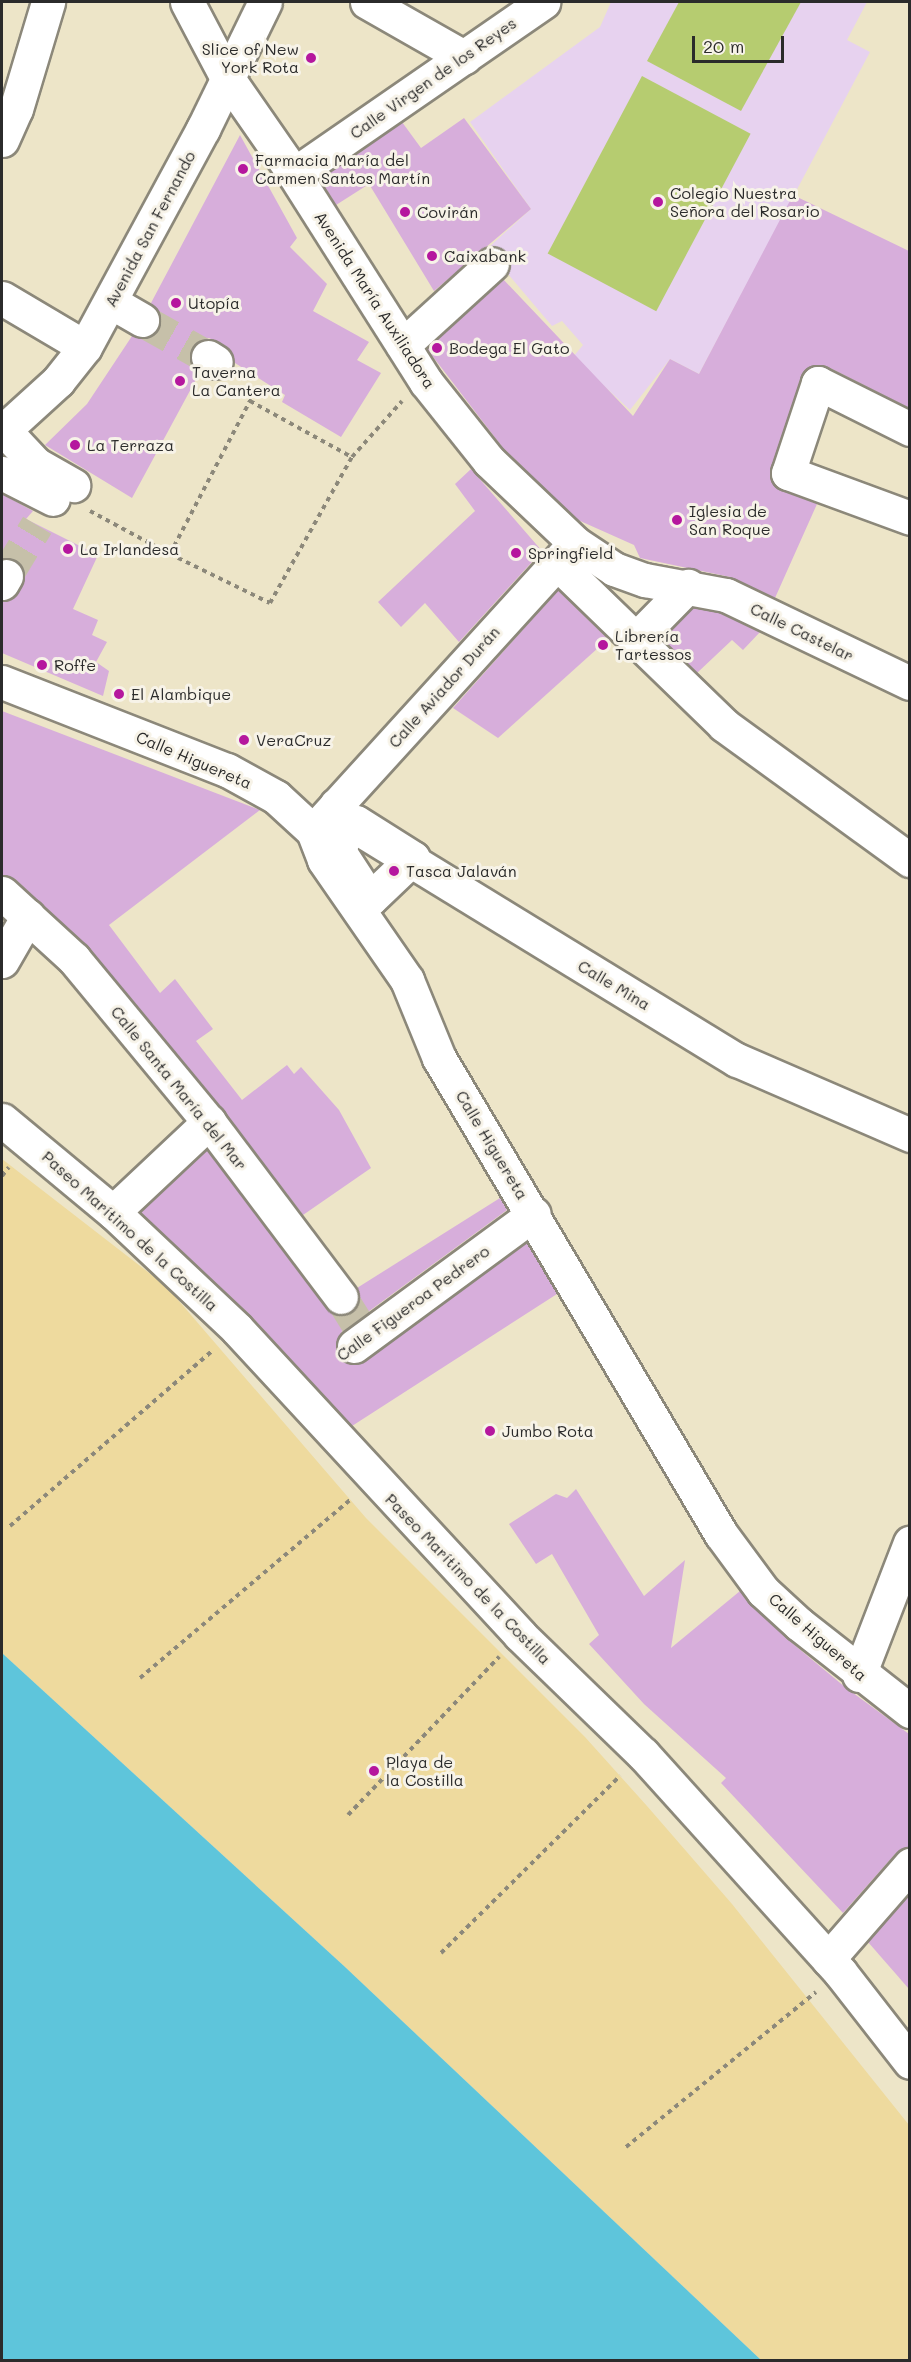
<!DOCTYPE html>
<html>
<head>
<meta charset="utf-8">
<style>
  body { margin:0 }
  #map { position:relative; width:911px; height:2362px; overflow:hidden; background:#ede5c8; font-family:Mali,sans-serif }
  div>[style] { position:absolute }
  .built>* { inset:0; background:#e7d2ef }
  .green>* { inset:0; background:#b6cc70; transform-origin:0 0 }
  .sand>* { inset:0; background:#eeda9e }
  .water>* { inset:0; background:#5ec5db }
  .building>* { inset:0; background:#d7aedb }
  .minor-tunnel>* { height:33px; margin-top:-16.5px; transform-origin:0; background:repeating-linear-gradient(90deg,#c6c0a9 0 33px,transparent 0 49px) }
  .path>* { height:4px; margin-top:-2px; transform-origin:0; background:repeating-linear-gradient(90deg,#8c887a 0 4.5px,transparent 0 9px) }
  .roads { filter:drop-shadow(2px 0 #8c887a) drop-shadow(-2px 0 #8c887a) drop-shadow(0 2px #8c887a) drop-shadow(0 -2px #8c887a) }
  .minor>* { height:33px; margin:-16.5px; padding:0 16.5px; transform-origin:16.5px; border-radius:16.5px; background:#fff }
  .dots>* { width:16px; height:16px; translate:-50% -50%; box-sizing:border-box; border:3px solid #f7f3e8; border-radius:50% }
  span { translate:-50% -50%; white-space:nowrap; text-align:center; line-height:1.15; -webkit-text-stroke:6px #f7f3e8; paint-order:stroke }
  .poi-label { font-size:16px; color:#2b2b2b }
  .right { translate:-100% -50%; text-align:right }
  .left { translate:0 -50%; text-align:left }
  .street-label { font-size:16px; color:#2b2b2b }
  .frame { position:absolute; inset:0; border:3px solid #2b2b2b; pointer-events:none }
  .scale { position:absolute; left:692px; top:36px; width:92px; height:27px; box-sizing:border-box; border:3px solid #2b2b2b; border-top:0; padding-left:8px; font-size:18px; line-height:21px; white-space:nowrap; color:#2b2b2b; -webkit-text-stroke:4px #f7f3e8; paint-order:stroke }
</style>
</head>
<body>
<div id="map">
  <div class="built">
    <div style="clip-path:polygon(611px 2px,867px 2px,847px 40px,870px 52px,699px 374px,670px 359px,630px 410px,573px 357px,583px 345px,562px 321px,552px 326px,487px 249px,531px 209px,470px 122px,600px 27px)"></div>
  </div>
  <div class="green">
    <div style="clip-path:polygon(679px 2px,801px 2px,741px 111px,647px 61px)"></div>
    <div style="left:642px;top:76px;width:123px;height:201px;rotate:28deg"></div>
  </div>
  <div class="sand">
    <div style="clip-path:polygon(2px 1159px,166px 1286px,366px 1518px,585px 1737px,647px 1806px,732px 1904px,909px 2125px,909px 2360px,761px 2360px,344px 1966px,2px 1653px)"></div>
  </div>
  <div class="water">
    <div style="clip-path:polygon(2px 1653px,344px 1966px,761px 2360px,2px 2360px)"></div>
  </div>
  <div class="building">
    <div style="clip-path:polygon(464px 118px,531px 209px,434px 291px,369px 184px,336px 205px,320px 179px,402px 122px,421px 148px)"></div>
    <div style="clip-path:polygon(240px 135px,297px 238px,290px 247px,327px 284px,313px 311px,369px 342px,357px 360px,381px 373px,341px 437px,282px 402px,285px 395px,235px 363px,226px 346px,209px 338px,200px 340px,189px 357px,199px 374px,132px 498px,45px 445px,87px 404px,132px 336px,143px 339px,158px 330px,158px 311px,151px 303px)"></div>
    <div style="clip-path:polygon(793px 195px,909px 251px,909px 408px,826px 366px,815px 365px,806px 369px,770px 476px,781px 490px,817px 504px,775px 598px,730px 577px,640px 558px,634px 545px,578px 520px,503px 448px,427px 349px,503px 279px,633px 416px,670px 359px,699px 374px)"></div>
    <div style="clip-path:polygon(471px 469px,542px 551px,459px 642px,425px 603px,401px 627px,378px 602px,475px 511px,455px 484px)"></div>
    <div style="clip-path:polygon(2px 494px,33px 511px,26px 519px,98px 555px,73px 609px,98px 620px,92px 635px,107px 642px,96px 662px,109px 671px,103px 696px,2px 653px,2px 602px,18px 593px,25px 576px,16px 560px,2px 558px)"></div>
    <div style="clip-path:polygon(558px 590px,608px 639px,498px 738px,453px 708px)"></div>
    <div style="clip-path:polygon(693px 608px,720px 613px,760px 632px,743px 650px,732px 640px,697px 673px,662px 639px)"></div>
    <div style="clip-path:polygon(2px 711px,260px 810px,109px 925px,160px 993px,175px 979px,213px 1029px,196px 1041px,242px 1100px,287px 1065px,294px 1074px,301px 1067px,339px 1110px,371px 1168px,303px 1215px,223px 1110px,88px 947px,15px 879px,2px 875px)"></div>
    <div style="clip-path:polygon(207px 1150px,334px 1314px,353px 1312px,358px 1304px,357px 1288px,500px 1198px,507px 1210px,342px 1331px,336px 1349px,347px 1363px,365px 1361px,527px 1243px,557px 1294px,352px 1426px,250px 1315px,140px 1212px)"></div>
    <div style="clip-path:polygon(576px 1489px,644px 1596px,685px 1560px,671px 1648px,740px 1591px,786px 1638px,845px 1687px,909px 1734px,909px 1847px,896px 1853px,843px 1913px,721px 1783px,726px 1778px,644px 1704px,589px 1644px,599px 1635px,552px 1554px,536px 1564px,509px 1524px,556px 1494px,567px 1498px)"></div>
    <div style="clip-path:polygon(909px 1894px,909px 1989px,868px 1942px)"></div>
  </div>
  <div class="minor-tunnel">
    <div style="left:142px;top:320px;width:76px;rotate:29.3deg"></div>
    <div style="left:6px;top:576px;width:60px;rotate:-58.7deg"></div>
    <div style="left:341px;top:1297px;width:38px;rotate:58deg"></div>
  </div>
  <div class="path">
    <div style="left:237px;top:386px;width:20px;rotate:49deg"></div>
    <div style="left:250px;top:401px;width:116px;rotate:28.8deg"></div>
    <div style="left:352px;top:457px;width:75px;rotate:-48.2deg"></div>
    <div style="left:90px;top:511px;width:91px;rotate:28.3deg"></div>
    <div style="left:170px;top:554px;width:173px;rotate:-62.4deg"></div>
    <div style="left:170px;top:554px;width:111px;rotate:26.1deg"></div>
    <div style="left:270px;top:603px;width:167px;rotate:-60.7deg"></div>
    <div style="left:2px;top:1176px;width:11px;rotate:-52deg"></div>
    <div style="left:10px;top:1526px;width:269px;rotate:-40.9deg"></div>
    <div style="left:140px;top:1678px;width:278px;rotate:-40.3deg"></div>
    <div style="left:348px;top:1815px;width:219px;rotate:-46.3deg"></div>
    <div style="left:441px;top:1953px;width:252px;rotate:-44.7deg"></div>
    <div style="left:626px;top:2147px;width:245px;rotate:-39.2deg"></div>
  </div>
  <div class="roads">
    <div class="minor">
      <div style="left:187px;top:2px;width:84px;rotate:62.2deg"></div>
      <div style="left:226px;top:76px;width:119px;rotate:55.2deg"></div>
      <div style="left:294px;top:174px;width:246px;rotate:57.6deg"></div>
      <div style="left:426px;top:382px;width:101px;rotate:51.4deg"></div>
      <div style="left:489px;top:461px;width:119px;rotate:43.6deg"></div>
      <div style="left:575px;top:543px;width:47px;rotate:33.7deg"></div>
      <div style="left:614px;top:569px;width:33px;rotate:20deg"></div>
      <div style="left:645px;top:580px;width:82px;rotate:10.5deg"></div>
      <div style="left:726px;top:595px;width:204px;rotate:25.6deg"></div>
      <div style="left:367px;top:2px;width:112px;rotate:29.6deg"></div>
      <div style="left:2px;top:140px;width:34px;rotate:-66deg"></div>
      <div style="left:16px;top:109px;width:112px;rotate:-73.3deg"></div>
      <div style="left:294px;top:174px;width:303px;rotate:-34.6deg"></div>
      <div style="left:2px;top:298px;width:96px;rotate:30.6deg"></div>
      <div style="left:111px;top:302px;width:36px;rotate:30deg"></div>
      <div style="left:403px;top:345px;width:120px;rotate:-42.3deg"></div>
      <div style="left:208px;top:357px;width:9px;rotate:32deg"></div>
      <div style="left:910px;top:429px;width:103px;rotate:-153.4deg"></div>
      <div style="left:818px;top:383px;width:95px;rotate:108.4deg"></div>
      <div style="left:788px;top:473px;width:130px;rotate:20.2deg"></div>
      <div style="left:4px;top:430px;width:47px;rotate:46.7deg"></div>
      <div style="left:36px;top:464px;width:43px;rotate:29.6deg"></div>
      <div style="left:2px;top:432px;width:76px;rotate:-42.3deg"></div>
      <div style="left:58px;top:381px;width:43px;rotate:-51.5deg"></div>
      <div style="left:85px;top:347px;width:248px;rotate:-61.6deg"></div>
      <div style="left:203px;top:129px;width:141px;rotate:-64deg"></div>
      <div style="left:2px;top:473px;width:57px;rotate:27deg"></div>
      <div style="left:557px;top:563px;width:233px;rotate:44.1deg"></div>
      <div style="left:724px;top:725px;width:230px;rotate:36deg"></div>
      <div style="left:2px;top:583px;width:8px;rotate:-60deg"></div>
      <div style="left:635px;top:640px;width:76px;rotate:-45.5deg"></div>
      <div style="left:2px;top:682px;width:242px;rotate:21.4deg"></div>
      <div style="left:227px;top:770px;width:56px;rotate:28.9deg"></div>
      <div style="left:276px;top:797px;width:50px;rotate:42.6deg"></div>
      <div style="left:313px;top:831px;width:31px;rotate:69deg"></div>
      <div style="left:324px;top:860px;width:146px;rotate:55.3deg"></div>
      <div style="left:407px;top:980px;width:84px;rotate:67.7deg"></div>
      <div style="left:439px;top:1058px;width:553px;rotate:59.36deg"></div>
      <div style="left:721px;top:1534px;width:71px;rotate:53.6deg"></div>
      <div style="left:763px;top:1591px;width:49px;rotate:42.5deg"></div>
      <div style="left:799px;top:1624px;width:141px;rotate:38.1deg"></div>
      <div style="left:336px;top:805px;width:26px;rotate:50deg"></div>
      <div style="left:353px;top:825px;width:450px;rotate:31.5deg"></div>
      <div style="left:737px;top:1060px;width:189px;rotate:23.4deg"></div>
      <div style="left:322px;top:821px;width:369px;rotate:-47.7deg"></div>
      <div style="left:356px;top:822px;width:67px;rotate:32.3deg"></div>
      <div style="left:413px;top:858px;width:59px;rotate:136.4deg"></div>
      <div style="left:370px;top:899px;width:57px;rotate:-122.9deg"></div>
      <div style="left:339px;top:851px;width:18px;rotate:-71deg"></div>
      <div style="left:345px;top:834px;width:16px;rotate:-47deg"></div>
      <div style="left:2px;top:893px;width:98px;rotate:42.5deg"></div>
      <div style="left:74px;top:959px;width:212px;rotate:50.4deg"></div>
      <div style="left:209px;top:1122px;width:219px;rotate:53deg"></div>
      <div style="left:2px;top:961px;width:52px;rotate:-60deg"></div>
      <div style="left:2px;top:1120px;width:144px;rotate:39.7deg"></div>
      <div style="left:113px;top:1212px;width:170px;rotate:43.3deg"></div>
      <div style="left:237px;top:1329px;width:417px;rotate:47.2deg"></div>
      <div style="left:520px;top:1635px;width:171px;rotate:44.1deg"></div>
      <div style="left:643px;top:1754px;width:294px;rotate:47.9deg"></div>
      <div style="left:840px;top:1972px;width:114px;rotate:52.1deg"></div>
      <div style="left:113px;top:1212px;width:132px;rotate:-43.2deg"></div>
      <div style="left:354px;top:1346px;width:223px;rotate:-36.3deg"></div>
      <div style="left:859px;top:1675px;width:142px;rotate:-68.9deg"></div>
      <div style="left:828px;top:1959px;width:125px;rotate:-48.9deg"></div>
    </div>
  </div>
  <div class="dots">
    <div style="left:311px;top:58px;background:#b5179e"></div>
    <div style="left:243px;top:169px;background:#b5179e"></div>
    <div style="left:658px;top:202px;background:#b5179e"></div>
    <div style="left:405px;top:212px;background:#b5179e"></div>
    <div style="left:432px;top:256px;background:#b5179e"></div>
    <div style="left:176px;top:303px;background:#b5179e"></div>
    <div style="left:437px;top:348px;background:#b5179e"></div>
    <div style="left:180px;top:381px;background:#b5179e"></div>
    <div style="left:75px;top:445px;background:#b5179e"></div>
    <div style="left:677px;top:520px;background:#b5179e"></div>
    <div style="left:68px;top:549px;background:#b5179e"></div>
    <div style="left:516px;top:553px;background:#b5179e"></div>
    <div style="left:603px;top:645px;background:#b5179e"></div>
    <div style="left:42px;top:665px;background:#b5179e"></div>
    <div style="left:119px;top:694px;background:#b5179e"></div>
    <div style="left:244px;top:740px;background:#b5179e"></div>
    <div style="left:394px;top:871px;background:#b5179e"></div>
    <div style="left:490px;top:1431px;background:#b5179e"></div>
    <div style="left:374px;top:1771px;background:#b5179e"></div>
  </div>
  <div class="poi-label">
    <span class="right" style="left:299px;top:58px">Slice of New<br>York Rota</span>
    <span class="left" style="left:255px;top:169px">Farmacia María del<br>Carmen Santos Martín</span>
    <span class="left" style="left:670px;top:202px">Colegio Nuestra<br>Señora del Rosario</span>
    <span class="left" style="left:417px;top:212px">Covirán</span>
    <span class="left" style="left:444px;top:256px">Caixabank</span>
    <span class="left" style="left:188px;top:303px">Utopía</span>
    <span class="left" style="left:449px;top:348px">Bodega El Gato</span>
    <span class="left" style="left:192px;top:381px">Taverna<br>La Cantera</span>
    <span class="left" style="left:87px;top:445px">La Terraza</span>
    <span class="left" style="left:689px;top:520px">Iglesia de<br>San Roque</span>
    <span class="left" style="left:80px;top:549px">La Irlandesa</span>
    <span class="left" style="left:528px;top:553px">Springfield</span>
    <span class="left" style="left:615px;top:645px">Librería<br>Tartessos</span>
    <span class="left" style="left:54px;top:665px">Roffe</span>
    <span class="left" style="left:131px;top:694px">El Alambique</span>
    <span class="left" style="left:256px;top:740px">VeraCruz</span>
    <span class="left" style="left:406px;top:871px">Tasca Jalaván</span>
    <span class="left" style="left:502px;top:1431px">Jumbo Rota</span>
    <span class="left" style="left:386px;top:1771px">Playa de<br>la Costilla</span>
  </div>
  <div class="street-label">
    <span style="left:433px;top:78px;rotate:-35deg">Calle Virgen de los Reyes</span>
    <span style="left:150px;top:229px;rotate:-62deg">Avenida San Fernando</span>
    <span style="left:375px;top:300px;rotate:57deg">Avenida María Auxiliadora</span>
    <span style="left:802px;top:632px;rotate:26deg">Calle Castelar</span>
    <span style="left:444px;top:687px;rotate:-48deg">Calle Aviador Durán</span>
    <span style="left:194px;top:760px;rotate:23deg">Calle Higuereta</span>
    <span style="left:614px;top:985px;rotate:31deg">Calle Mina</span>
    <span style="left:179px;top:1088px;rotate:51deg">Calle Santa María del Mar</span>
    <span style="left:492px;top:1145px;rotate:59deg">Calle Higuereta</span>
    <span style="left:130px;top:1231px;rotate:42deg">Paseo Marítimo de la Costilla</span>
    <span style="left:413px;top:1303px;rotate:-36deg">Calle Figueroa Pedrero</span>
    <span style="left:468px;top:1579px;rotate:46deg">Paseo Marítimo de la Costilla</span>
    <span style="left:818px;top:1637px;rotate:41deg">Calle Higuereta</span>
  </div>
  <div class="frame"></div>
  <div class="scale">20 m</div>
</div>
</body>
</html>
